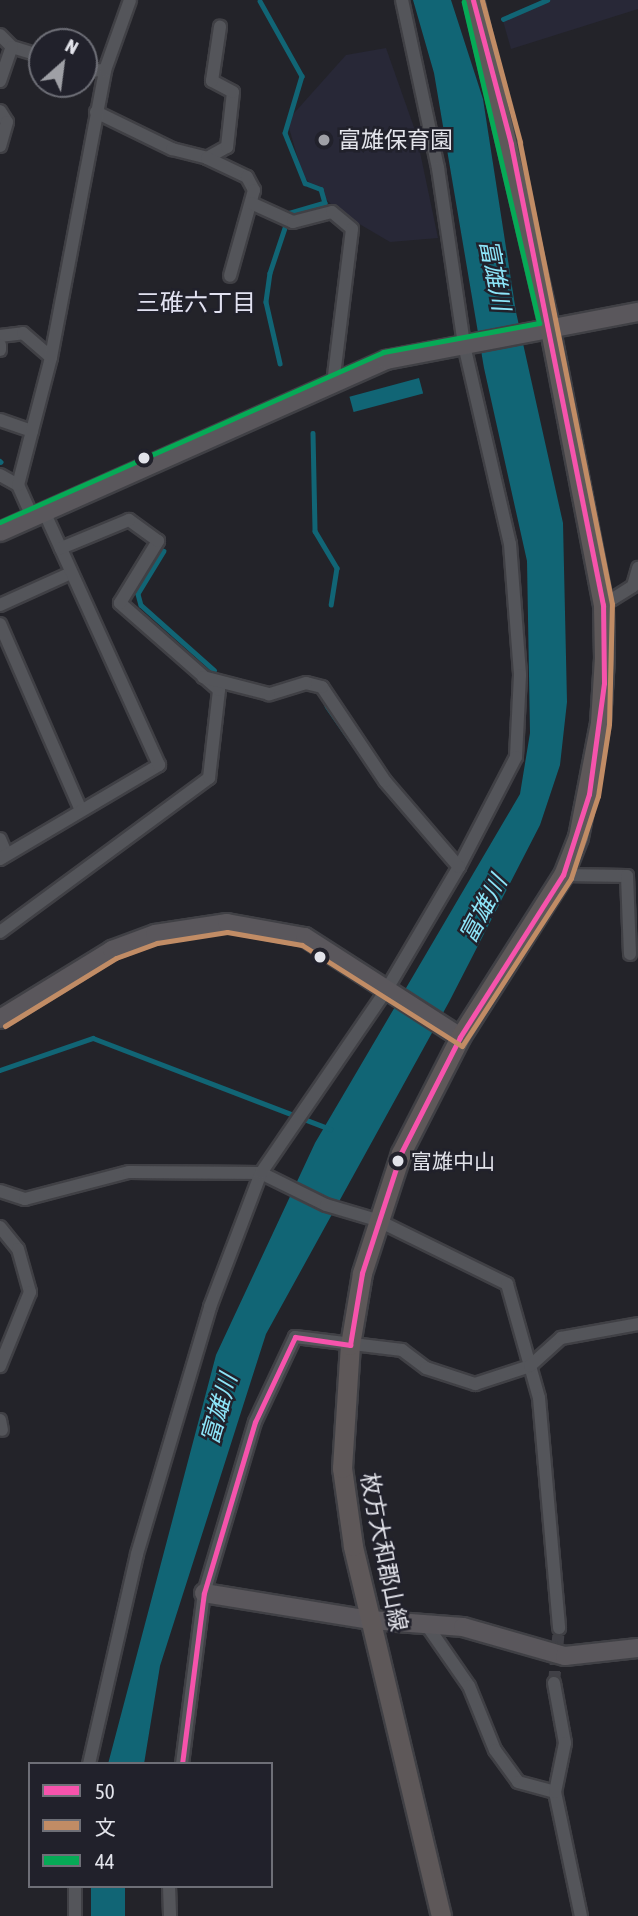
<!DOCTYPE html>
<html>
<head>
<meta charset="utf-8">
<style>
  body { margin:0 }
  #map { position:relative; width:638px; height:1916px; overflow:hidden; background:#232329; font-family:"Asap Condensed","Noto Sans JP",sans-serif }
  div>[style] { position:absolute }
  .built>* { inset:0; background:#282837 }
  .water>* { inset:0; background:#116575; transform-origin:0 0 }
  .stream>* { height:4.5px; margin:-2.25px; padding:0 2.25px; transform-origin:2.25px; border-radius:2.25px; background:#116575 }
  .street-tunnel>* { height:12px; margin-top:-6px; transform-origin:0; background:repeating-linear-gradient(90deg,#404046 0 12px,transparent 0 18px) }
  .roads { filter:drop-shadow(2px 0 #404045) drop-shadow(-2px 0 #404045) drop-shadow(0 2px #404045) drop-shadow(0 -2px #404045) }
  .street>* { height:12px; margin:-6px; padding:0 6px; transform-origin:6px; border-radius:6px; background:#54555a }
  .secondary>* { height:18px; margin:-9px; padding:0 9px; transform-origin:9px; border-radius:9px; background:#5a575c }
  .primary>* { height:19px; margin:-9.5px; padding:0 9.5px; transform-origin:9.5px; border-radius:9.5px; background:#5e5859 }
  .bus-1>* { height:5px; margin:-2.5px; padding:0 2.5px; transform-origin:2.5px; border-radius:2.5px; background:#f653ac }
  .bus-2>* { height:5px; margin:-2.5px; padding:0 2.5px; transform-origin:2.5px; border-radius:2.5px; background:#c18c65 }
  .bus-3>* { height:5px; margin:-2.5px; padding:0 2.5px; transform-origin:2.5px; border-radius:2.5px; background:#06aa56 }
  .dots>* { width:19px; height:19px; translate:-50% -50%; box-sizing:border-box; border:4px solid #21212b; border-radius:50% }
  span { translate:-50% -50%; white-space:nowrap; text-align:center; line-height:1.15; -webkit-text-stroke:5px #21212b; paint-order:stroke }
  .bus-label { font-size:21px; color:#e2e3ea }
  .left { translate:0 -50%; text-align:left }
  .poi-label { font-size:23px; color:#e2e3ea }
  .street-label { font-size:23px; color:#e2e3ea }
  .water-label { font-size:24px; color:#8de5f9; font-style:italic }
  .neighbourhood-label { font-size:24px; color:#e1e1f0 }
  .legend { position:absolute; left:28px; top:1762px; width:245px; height:126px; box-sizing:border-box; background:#21212b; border:2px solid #6e6f77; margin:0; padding:9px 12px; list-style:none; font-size:21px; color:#e2e3ea }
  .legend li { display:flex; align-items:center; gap:14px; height:35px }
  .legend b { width:35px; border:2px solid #6e6f77 }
  .north { position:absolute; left:28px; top:28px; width:70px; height:70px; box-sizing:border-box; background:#21212b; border:2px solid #6e6f77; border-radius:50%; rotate:28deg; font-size:19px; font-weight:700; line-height:28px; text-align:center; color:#e2e3ea }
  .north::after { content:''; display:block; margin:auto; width:24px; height:32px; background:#9fa0a6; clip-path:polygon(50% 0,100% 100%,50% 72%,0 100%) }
</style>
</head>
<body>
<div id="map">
  <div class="built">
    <div style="clip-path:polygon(551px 0,638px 0,638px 9px,511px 49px,503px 21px)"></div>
    <div style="clip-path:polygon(386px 48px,416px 133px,438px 238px,390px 242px,339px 212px,303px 176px,287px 121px,346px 55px)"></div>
  </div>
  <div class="water">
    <div style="clip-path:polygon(413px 0,451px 0,483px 99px,516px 312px,563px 523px,567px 702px,560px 765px,540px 825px,449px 1002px,266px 1334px,160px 1666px,144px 1764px,108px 1764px,216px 1355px,315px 1143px,520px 794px,530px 733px,527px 561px,484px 368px,434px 73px)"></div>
    <div style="left:419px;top:378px;width:16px;height:72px;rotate:75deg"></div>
    <div style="left:91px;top:1886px;width:34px;height:30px"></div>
  </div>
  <div class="stream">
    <div style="left:260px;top:1px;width:86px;rotate:60.8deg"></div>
    <div style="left:302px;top:76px;width:59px;rotate:106.6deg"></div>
    <div style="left:285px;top:133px;width:54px;rotate:68.2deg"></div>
    <div style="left:305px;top:183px;width:17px;rotate:21deg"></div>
    <div style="left:321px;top:189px;width:15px;rotate:74deg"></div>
    <div style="left:325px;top:203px;width:36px;rotate:164deg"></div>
    <div style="left:290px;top:213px;width:63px;rotate:108.4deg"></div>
    <div style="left:270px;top:273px;width:29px;rotate:98deg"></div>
    <div style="left:266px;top:302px;width:63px;rotate:77.1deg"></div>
    <div style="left:503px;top:19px;width:48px;rotate:-23.4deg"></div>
    <div style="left:313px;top:433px;width:98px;rotate:88.8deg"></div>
    <div style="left:315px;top:531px;width:43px;rotate:59.3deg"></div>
    <div style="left:337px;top:568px;width:37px;rotate:99deg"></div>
    <div style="left:0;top:461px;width:1px;rotate:45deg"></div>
    <div style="left:164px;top:551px;width:50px;rotate:121.2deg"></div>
    <div style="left:138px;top:594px;width:11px;rotate:75deg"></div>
    <div style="left:141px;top:605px;width:98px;rotate:41.7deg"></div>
    <div style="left:327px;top:706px;width:44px;rotate:55.2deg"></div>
    <div style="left:0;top:1070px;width:98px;rotate:-19deg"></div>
    <div style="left:93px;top:1038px;width:254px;rotate:21deg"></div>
  </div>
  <div class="street-tunnel">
    <div style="left:554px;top:1683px;width:55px;rotate:-84.8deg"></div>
  </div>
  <div class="roads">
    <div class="street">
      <div style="left:402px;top:0;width:172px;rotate:77.9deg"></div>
      <div style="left:438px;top:168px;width:179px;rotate:81.6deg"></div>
      <div style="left:464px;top:345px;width:204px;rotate:77deg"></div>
      <div style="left:510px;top:544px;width:131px;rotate:85.6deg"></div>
      <div style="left:520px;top:675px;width:82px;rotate:92.8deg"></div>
      <div style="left:516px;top:757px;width:124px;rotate:117.4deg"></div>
      <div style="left:0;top:35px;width:17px;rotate:45deg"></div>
      <div style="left:12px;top:47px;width:31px;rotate:17deg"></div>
      <div style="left:84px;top:71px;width:21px;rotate:-3deg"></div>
      <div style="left:0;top:81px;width:36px;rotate:-71deg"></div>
      <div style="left:0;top:111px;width:13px;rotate:58deg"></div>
      <div style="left:7px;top:122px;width:25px;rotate:106deg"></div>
      <div style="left:96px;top:112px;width:85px;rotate:26deg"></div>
      <div style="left:172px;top:149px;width:36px;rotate:14deg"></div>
      <div style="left:207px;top:158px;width:23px;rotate:-29deg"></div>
      <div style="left:227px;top:147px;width:55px;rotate:-83.8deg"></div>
      <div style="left:233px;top:92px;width:24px;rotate:-152deg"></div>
      <div style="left:212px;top:81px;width:55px;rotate:-81.6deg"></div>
      <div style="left:207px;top:158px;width:44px;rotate:25.4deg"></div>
      <div style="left:247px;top:177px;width:15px;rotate:62deg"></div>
      <div style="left:254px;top:190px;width:89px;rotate:105.6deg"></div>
      <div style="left:251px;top:203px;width:46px;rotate:24.3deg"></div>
      <div style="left:293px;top:222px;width:40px;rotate:-14.4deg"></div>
      <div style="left:332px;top:212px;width:26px;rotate:40deg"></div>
      <div style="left:352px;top:229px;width:155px;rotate:97deg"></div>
      <div style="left:0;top:336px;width:23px;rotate:-7deg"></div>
      <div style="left:23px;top:333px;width:37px;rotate:41deg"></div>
      <div style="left:0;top:345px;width:5px;rotate:90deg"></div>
      <div style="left:0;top:420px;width:34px;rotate:19deg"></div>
      <div style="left:0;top:475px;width:21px;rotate:29deg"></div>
      <div style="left:18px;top:485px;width:35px;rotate:66deg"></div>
      <div style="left:18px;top:485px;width:132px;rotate:-75.5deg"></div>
      <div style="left:51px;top:357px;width:292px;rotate:-79.3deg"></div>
      <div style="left:105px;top:70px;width:74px;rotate:-70.3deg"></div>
      <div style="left:0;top:605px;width:78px;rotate:-24.3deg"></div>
      <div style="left:603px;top:605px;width:36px;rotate:-32deg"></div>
      <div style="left:633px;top:586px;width:19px;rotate:-74deg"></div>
      <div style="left:0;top:624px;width:201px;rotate:66.5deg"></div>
      <div style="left:0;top:839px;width:15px;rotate:67deg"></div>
      <div style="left:0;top:859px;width:185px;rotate:-30.6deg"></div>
      <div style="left:159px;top:765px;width:278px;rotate:-114.4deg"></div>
      <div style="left:563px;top:875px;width:64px;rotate:0.9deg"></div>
      <div style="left:627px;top:876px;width:78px;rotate:87.8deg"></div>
      <div style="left:0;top:932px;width:260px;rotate:-36.4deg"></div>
      <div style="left:209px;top:778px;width:89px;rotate:-83.5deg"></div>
      <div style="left:219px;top:690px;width:132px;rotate:-138.7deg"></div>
      <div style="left:120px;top:603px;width:73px;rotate:-58.5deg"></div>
      <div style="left:158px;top:541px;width:36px;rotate:-144deg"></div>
      <div style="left:129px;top:520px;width:74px;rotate:157.6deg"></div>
      <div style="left:0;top:1191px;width:26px;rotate:18deg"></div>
      <div style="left:25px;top:1199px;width:107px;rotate:-14.6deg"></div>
      <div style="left:129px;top:1172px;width:132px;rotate:0.4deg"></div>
      <div style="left:261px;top:1173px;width:72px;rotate:26.2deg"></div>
      <div style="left:326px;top:1205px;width:53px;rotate:16.4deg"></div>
      <div style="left:377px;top:1220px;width:145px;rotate:26.2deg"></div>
      <div style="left:507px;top:1284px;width:118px;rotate:74.3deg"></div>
      <div style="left:539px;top:1398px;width:231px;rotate:85deg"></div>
      <div style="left:0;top:1227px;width:28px;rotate:51deg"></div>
      <div style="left:18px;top:1249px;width:45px;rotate:74.4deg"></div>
      <div style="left:30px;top:1292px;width:80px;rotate:112.1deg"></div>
      <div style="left:0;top:1420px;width:10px;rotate:79deg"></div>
      <div style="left:426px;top:1624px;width:75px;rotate:55.3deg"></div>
      <div style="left:469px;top:1686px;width:69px;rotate:67.9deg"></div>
      <div style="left:495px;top:1750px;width:39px;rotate:54deg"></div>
      <div style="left:518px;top:1782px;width:38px;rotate:15deg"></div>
      <div style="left:555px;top:1792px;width:127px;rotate:78.2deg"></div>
      <div style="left:554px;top:1683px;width:61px;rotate:79.6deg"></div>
      <div style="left:565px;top:1743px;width:50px;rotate:101.5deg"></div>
      <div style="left:89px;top:1764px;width:215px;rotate:-77.1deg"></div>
      <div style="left:137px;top:1554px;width:258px;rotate:-73.5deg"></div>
      <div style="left:210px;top:1307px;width:143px;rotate:-69.2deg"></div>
      <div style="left:261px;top:1173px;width:223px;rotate:-55.6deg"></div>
      <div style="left:387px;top:989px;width:142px;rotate:-59.5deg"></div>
      <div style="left:459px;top:867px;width:113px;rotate:-130.7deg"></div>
      <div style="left:385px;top:781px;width:113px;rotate:-123.8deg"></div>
      <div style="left:322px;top:687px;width:16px;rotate:-166deg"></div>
      <div style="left:306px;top:683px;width:39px;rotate:163deg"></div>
      <div style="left:269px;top:694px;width:68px;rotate:-165.6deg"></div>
      <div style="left:182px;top:1764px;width:172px;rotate:-82.7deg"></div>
      <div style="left:204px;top:1593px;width:178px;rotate:-73.4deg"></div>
      <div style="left:255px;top:1422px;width:94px;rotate:-64.8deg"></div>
      <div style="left:295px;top:1337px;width:108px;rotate:6.9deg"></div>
      <div style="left:402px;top:1350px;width:30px;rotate:37deg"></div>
      <div style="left:426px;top:1368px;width:52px;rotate:18.1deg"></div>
      <div style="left:475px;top:1384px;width:58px;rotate:-18.1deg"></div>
      <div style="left:530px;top:1366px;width:42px;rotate:-42.1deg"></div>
      <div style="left:561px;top:1338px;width:78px;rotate:-10.3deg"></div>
      <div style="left:169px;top:1886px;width:30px;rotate:88deg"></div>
      <div style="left:75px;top:1916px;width:30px;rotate:-90deg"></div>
    </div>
    <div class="secondary">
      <div style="left:0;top:532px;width:423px;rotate:-24deg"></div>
      <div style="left:386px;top:360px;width:257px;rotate:-10.8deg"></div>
      <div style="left:0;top:1019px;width:132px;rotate:-31.6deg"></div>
      <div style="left:112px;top:950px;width:46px;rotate:-20.4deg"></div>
      <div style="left:155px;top:934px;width:73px;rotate:-8.7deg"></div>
      <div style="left:227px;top:923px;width:79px;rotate:10.2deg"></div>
      <div style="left:305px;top:937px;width:184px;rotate:32.8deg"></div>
      <div style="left:204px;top:1593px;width:169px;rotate:9.2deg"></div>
      <div style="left:371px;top:1620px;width:92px;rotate:4.4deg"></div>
      <div style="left:463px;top:1627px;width:106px;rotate:15.9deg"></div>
      <div style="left:565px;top:1656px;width:73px;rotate:-6.3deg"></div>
    </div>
    <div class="primary">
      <div style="left:441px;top:1916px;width:380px;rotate:-103.4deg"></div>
      <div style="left:353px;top:1546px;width:79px;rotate:-98deg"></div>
      <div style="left:342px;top:1468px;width:123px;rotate:-86.3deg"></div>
      <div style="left:350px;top:1345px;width:73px;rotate:-80.5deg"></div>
      <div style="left:362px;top:1273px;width:126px;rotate:-72deg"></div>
      <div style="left:401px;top:1153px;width:130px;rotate:-63deg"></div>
      <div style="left:460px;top:1037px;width:192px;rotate:-57.6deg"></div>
      <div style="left:563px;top:875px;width:41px;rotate:-68.5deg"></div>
      <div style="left:578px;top:837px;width:116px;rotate:-79.1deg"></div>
      <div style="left:600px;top:723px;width:65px;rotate:-86.5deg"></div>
      <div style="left:604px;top:658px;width:53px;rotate:-91.1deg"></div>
      <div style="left:603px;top:605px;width:280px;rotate:-100.9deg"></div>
      <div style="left:550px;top:330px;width:339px;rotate:-103.1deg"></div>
    </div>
  </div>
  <div class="bus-1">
    <div style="left:182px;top:1764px;width:172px;rotate:-82.7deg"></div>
    <div style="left:204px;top:1593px;width:178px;rotate:-73.4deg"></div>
    <div style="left:255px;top:1422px;width:94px;rotate:-64.8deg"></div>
    <div style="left:295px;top:1337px;width:56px;rotate:8.3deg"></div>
    <div style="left:350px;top:1345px;width:73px;rotate:-80.5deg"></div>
    <div style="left:362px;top:1273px;width:126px;rotate:-72deg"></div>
    <div style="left:401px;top:1153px;width:130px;rotate:-63deg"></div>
    <div style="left:460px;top:1037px;width:192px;rotate:-57.6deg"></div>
    <div style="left:563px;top:875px;width:85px;rotate:-72.2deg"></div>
    <div style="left:589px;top:794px;width:112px;rotate:-82.3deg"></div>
    <div style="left:604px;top:683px;width:78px;rotate:-90.7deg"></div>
    <div style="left:603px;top:605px;width:470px;rotate:-101.3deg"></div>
    <div style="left:511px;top:144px;width:149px;rotate:-104.8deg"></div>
  </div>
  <div class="bus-2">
    <div style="left:5px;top:1026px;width:130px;rotate:-31.5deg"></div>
    <div style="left:116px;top:958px;width:44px;rotate:-20.1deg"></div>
    <div style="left:157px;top:943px;width:71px;rotate:-8.9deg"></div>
    <div style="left:227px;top:932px;width:76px;rotate:9.8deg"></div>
    <div style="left:302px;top:945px;width:189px;rotate:32.3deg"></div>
    <div style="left:462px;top:1046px;width:200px;rotate:-57deg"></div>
    <div style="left:571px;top:878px;width:86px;rotate:-71.8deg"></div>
    <div style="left:598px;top:796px;width:73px;rotate:-81.3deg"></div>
    <div style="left:609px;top:724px;width:120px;rotate:-88.6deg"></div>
    <div style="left:612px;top:604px;width:471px;rotate:-101.3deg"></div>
    <div style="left:520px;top:142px;width:147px;rotate:-105deg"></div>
  </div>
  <div class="bus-3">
    <div style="left:0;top:522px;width:419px;rotate:-23.9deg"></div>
    <div style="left:383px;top:352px;width:159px;rotate:-10.5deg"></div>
    <div style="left:539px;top:323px;width:330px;rotate:-103.2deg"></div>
  </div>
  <div class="dots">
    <div style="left:324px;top:140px;background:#9fa0a6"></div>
    <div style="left:144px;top:458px;background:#e2e3ea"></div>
    <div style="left:320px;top:957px;background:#e2e3ea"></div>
    <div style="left:398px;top:1161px;background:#e2e3ea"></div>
  </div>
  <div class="bus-label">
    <span class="left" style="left:411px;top:1161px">富雄中山</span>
  </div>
  <div class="poi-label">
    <span class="left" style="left:338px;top:140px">富雄保育園</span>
  </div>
  <div class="street-label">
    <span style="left:384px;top:1552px;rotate:79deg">枚方大和郡山線</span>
  </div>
  <div class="water-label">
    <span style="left:495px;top:275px;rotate:79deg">富雄川</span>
    <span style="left:483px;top:909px;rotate:-62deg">富雄川</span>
    <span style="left:219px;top:1409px;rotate:-74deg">富雄川</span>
  </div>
  <div class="neighbourhood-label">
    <span style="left:196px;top:303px">三碓六丁目</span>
  </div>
  <ul class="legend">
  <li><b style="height:9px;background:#f653ac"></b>50</li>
  <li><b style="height:9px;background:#c18c65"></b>文</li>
  <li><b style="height:9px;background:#06aa56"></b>44</li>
  </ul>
  <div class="north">N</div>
</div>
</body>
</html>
